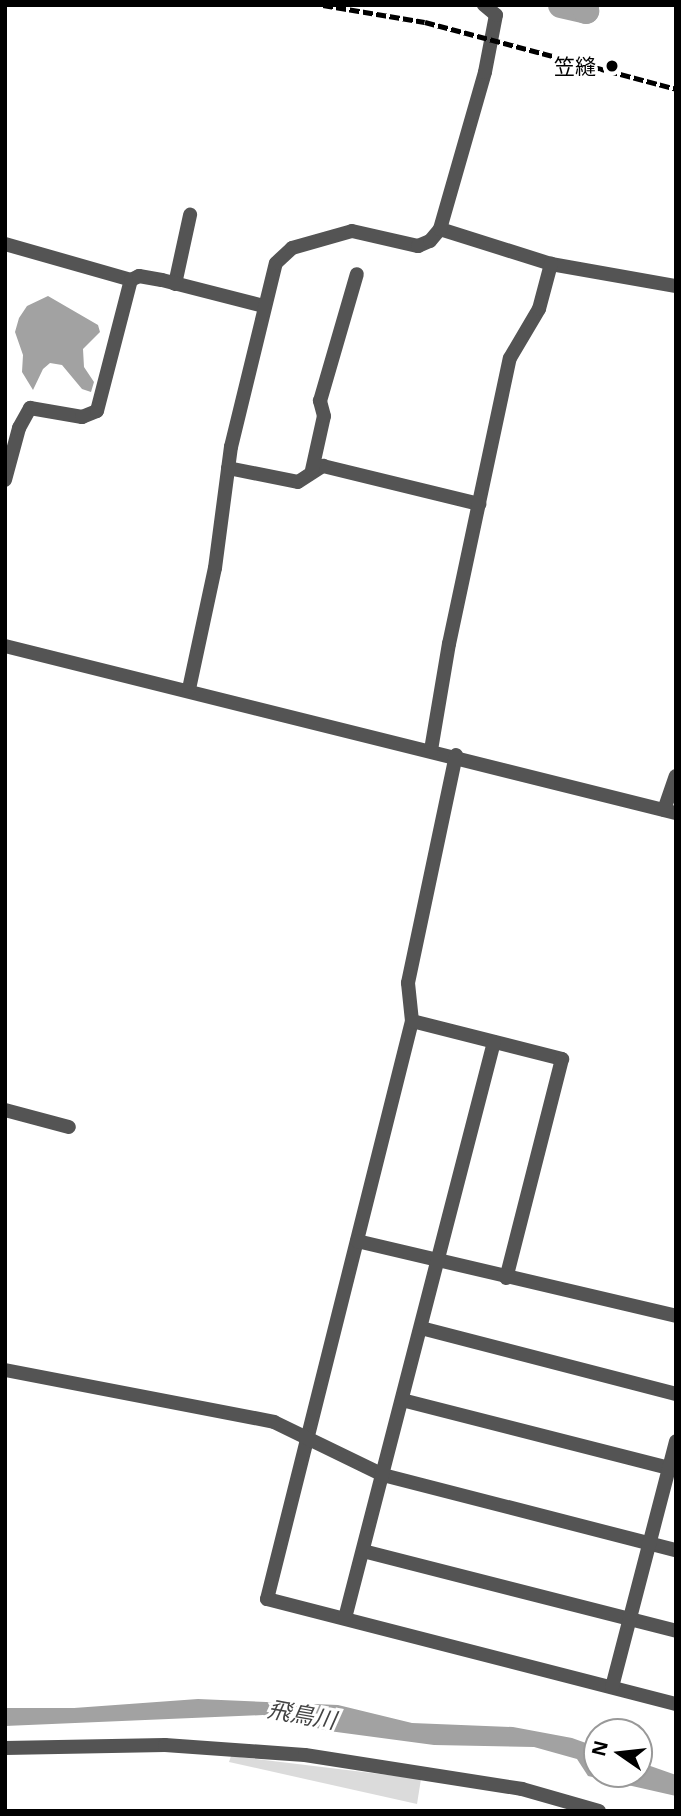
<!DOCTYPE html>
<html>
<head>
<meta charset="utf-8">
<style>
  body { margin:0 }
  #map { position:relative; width:681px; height:1816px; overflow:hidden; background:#fff; font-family:"Open Sans","Noto Sans JP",sans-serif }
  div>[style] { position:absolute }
  .green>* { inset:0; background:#dbdbdb }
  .water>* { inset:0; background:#a2a2a2 }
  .river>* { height:26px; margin:-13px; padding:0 13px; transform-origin:13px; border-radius:13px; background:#a2a2a2 }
  .minor>* { height:14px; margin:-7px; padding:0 7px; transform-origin:7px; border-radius:7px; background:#545454 }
  .rail>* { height:4.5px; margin-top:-2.25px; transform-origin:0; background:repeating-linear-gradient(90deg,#000 0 10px,transparent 0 13.5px) }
  .dots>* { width:19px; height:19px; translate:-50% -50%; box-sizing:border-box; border:4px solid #fff; border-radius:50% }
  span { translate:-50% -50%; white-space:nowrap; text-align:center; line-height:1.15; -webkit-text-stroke:6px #fff; paint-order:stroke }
  .poi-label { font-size:21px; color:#000 }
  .right { translate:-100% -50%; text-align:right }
  .water-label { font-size:23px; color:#434343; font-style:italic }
  .frame { position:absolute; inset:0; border:7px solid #000; pointer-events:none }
  .north { position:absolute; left:583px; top:1718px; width:70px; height:70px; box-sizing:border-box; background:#fff; border:2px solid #999; border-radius:50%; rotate:284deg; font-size:19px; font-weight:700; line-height:28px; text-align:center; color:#000 }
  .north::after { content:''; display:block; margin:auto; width:24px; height:32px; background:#000; clip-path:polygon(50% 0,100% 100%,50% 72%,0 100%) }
</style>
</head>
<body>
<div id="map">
  <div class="green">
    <div style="clip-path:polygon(231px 1756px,421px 1779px,417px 1804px,229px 1762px)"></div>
  </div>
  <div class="water">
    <div style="clip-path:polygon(48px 296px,98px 325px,100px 332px,83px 349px,84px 367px,94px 382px,91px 392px,82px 389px,62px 365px,50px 363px,43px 369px,33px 390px,22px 372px,23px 355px,15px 332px,19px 318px,27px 306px)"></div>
    <div style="clip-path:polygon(198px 1699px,338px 1705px,412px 1723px,513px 1727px,572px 1738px,597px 1747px,597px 1774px,639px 1774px,639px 1762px,676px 1775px,676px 1796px,588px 1776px,577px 1759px,534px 1747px,434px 1745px,329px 1731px,263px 1715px,5px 1726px,5px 1708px,74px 1708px)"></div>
  </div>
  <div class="river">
    <div style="left:561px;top:5px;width:26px;rotate:13deg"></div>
    <div style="left:586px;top:11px;width:6px;rotate:-90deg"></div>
  </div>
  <div class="minor">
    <div style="left:440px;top:229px;width:116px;rotate:17.5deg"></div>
    <div style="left:551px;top:264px;width:127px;rotate:10deg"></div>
    <div style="left:5px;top:244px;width:131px;rotate:15.9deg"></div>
    <div style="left:175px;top:284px;width:71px;rotate:-77.7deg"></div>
    <div style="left:228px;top:468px;width:71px;rotate:11.3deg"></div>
    <div style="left:298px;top:482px;width:30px;rotate:-33deg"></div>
    <div style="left:323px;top:466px;width:161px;rotate:13.7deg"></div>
    <div style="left:312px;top:470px;width:55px;rotate:-77.5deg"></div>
    <div style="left:324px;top:416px;width:16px;rotate:-105deg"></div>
    <div style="left:320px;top:401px;width:132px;rotate:-73.8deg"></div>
    <div style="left:5px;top:480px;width:54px;rotate:-74.9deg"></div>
    <div style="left:19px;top:428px;width:23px;rotate:-61deg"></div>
    <div style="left:30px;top:408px;width:53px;rotate:9.8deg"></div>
    <div style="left:82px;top:417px;width:16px;rotate:-22deg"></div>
    <div style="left:97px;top:411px;width:135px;rotate:-75.5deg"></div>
    <div style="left:131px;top:280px;width:9px;rotate:-27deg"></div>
    <div style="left:139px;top:276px;width:23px;rotate:10deg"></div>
    <div style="left:162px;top:280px;width:105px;rotate:14.3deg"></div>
    <div style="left:5px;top:646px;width:691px;rotate:13.98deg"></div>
    <div style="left:189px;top:689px;width:124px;rotate:-77.9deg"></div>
    <div style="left:215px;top:568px;width:122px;rotate:-82.5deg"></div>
    <div style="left:231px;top:447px;width:189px;rotate:-76.3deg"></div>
    <div style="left:276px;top:263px;width:22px;rotate:-43deg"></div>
    <div style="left:292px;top:248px;width:62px;rotate:-15.8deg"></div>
    <div style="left:352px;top:231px;width:68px;rotate:12.8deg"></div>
    <div style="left:418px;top:246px;width:13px;rotate:-23deg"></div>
    <div style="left:430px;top:241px;width:16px;rotate:-50deg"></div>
    <div style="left:440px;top:229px;width:163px;rotate:-74deg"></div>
    <div style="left:485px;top:72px;width:58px;rotate:-79.1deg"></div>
    <div style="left:496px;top:15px;width:16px;rotate:-140deg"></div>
    <div style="left:431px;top:750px;width:108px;rotate:-80.4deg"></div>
    <div style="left:449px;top:644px;width:292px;rotate:-78deg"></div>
    <div style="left:510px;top:358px;width:57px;rotate:-59.4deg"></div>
    <div style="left:539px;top:309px;width:47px;rotate:-75.1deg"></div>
    <div style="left:456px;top:755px;width:233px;rotate:101.9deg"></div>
    <div style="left:408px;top:983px;width:38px;rotate:84deg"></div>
    <div style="left:412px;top:1021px;width:596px;rotate:104.08deg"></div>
    <div style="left:267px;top:1599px;width:422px;rotate:14.4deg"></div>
    <div style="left:664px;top:810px;width:36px;rotate:-71deg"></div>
    <div style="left:412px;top:1021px;width:155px;rotate:14.2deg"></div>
    <div style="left:562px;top:1059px;width:226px;rotate:104.3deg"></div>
    <div style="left:5px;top:1110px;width:66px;rotate:14.9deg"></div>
    <div style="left:357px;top:1241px;width:328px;rotate:13.2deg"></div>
    <div style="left:421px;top:1328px;width:263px;rotate:14.5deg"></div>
    <div style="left:5px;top:1370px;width:274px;rotate:10.9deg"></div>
    <div style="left:274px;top:1422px;width:121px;rotate:25.9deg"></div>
    <div style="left:383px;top:1475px;width:302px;rotate:14.4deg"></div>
    <div style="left:402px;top:1400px;width:283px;rotate:14.3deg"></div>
    <div style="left:363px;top:1551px;width:323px;rotate:14.3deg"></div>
    <div style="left:345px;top:1618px;width:595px;rotate:-75.5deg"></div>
    <div style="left:612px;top:1687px;width:254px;rotate:-75.4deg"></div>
    <div style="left:5px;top:1748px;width:160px;rotate:-1.1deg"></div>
    <div style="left:165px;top:1745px;width:140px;rotate:4.1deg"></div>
    <div style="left:305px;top:1755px;width:220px;rotate:8.9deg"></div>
    <div style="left:522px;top:1789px;width:80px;rotate:15.9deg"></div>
  </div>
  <div class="rail">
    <div style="left:323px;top:5px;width:103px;rotate:9.5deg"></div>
    <div style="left:425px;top:22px;width:260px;rotate:14.9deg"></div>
  </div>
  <div class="dots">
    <div style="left:612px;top:66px;background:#000"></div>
  </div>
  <div class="poi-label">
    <span class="right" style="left:596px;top:66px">笠縫</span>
  </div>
  <div class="water-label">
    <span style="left:302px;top:1714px;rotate:10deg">飛鳥川</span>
  </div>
  <div class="frame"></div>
  <div class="north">N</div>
</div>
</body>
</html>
